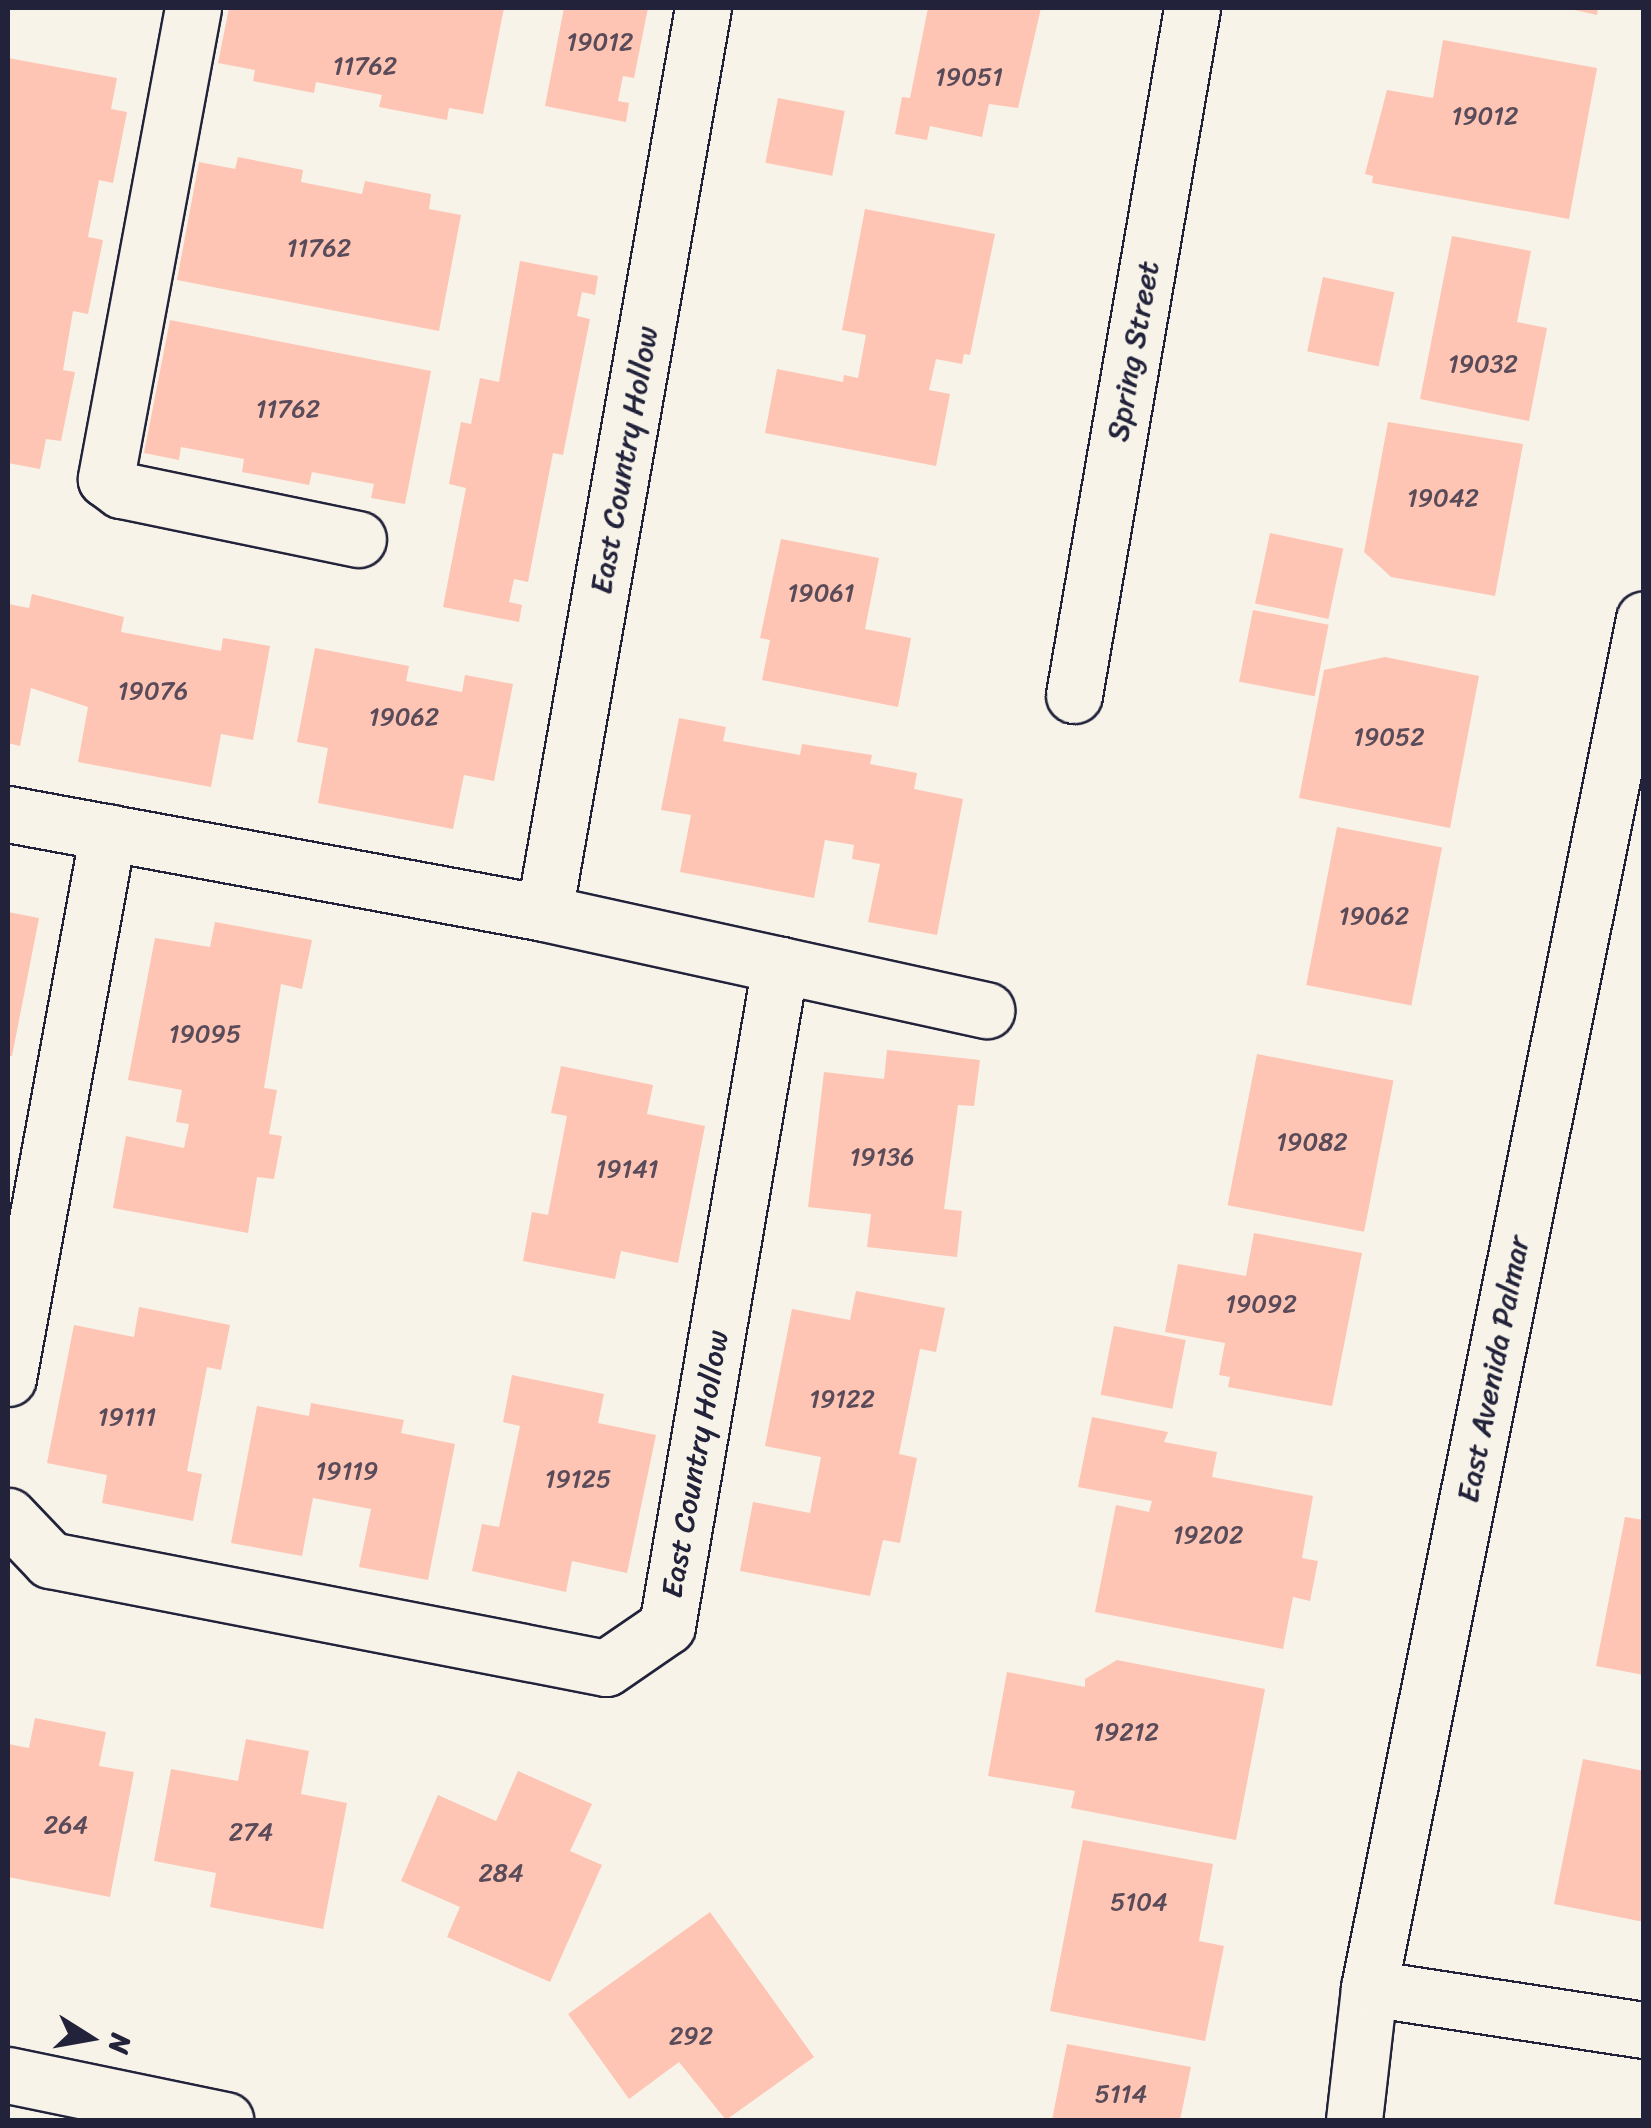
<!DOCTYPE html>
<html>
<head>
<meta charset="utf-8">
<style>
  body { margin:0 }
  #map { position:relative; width:1651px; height:2128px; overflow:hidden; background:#f7f3e8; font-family:Sriracha,sans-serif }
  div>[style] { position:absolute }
  .building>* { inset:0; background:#fec5b4; transform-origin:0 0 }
  .roads { filter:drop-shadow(2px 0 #22223b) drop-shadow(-2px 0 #22223b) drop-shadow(0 2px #22223b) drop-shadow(0 -2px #22223b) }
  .minor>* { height:55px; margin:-27.5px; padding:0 27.5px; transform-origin:27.5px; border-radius:27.5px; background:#f7f3e8 }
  span { translate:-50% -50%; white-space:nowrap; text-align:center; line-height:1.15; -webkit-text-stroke:8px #f7f3e8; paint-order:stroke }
  .number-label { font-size:25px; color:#594b59 }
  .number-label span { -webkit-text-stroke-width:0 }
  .street-label { font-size:30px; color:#22223b }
  .frame { position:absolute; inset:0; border:10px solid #22223b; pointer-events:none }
  .north { position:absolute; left:40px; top:1988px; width:100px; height:100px; -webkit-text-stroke:8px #f7f3e8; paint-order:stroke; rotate:101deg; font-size:28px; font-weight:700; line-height:40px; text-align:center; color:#22223b }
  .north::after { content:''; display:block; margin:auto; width:35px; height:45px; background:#22223b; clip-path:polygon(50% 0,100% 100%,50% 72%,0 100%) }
</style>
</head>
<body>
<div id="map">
  <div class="building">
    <div style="clip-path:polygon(229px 8px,504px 8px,483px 114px,449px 108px,447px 120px,379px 107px,382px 95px,316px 82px,314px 93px,253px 81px,255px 70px,218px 63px)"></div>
    <div style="clip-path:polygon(564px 8px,648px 8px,634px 78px,623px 76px,618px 101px,629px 103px,626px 122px,545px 106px)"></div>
    <div style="clip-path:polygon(928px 8px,1041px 8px,1018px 108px,989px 104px,982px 137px,930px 126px,927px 140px,895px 134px,902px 97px,910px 98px)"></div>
    <div style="clip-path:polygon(1566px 8px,1598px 8px,1597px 15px)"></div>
    <div style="clip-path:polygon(1443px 40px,1597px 68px,1569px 219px,1372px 183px,1373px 176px,1365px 174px,1387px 90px,1433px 98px)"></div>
    <div style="clip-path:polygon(8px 58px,117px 78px,111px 109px,127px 112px,113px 183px,99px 180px,88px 237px,103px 240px,88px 314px,73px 311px,63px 370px,75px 372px,61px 441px,46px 439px,40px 469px,8px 463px)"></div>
    <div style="left:778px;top:98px;width:68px;height:66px;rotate:11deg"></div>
    <div style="clip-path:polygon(238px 157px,303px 170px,301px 182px,362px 194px,365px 181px,431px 194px,429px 209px,461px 215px,439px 331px,177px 280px,199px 162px,235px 169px)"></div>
    <div style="clip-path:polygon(865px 209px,995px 234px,970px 355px,964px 354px,962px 364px,936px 359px,929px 390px,950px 394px,936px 466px,765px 433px,777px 369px,843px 382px,844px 375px,858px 378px,866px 335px,842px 330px)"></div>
    <div style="clip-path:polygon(1452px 236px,1531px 251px,1517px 322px,1547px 328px,1529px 421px,1420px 399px)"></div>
    <div style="clip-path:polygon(520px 261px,598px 276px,595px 295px,582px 292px,577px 316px,590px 319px,563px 455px,553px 453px,528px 582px,514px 579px,509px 602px,522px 605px,519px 622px,443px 607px,466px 488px,449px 484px,461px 422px,471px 424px,480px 378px,499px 382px)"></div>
    <div style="left:1323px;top:277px;width:73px;height:76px;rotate:12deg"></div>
    <div style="clip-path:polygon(170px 320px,431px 371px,405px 504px,371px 498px,374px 484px,312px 472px,309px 485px,242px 472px,244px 459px,181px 447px,179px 460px,144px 453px)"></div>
    <div style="clip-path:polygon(1388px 422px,1523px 444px,1495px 596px,1391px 577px,1364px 552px)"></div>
    <div style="left:1270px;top:533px;width:75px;height:72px;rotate:12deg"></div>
    <div style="clip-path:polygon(781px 539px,879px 558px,865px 629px,911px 638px,898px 707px,762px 680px,770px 640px,760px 638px)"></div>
    <div style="clip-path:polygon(32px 594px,124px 617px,121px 632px,221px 651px,223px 638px,270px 646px,253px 740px,221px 734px,211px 787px,78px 762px,88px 707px,31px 688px,20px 746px,8px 743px,8px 604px,29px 608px)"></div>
    <div style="left:1253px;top:610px;width:77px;height:73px;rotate:11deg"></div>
    <div style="clip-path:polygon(315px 648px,409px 666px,406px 681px,462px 692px,465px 675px,513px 684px,494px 781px,464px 775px,453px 829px,318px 803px,328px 748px,297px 742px)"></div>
    <div style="clip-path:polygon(1385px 657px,1479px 676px,1450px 828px,1299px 798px,1324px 670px)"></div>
    <div style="clip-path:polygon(679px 718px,726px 727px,723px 741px,800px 755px,802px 744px,872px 755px,870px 764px,917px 773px,914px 789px,963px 799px,937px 935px,868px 922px,880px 864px,852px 859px,854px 845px,825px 840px,814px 898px,680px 872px,691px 815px,661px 810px)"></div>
    <div style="left:1337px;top:827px;width:107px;height:161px;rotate:11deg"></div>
    <div style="clip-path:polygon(8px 912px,39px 918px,12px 1056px,8px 1056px)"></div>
    <div style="clip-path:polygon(215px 922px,312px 940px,302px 989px,281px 984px,264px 1088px,277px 1090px,269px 1134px,282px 1136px,274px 1179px,257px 1177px,248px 1233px,113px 1208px,126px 1136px,184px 1148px,189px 1124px,176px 1122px,182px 1090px,128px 1080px,155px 938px,210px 947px)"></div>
    <div style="clip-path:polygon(887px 1050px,980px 1060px,974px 1106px,958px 1105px,944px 1209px,962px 1211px,957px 1257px,867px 1247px,871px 1214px,808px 1207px,824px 1072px,884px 1079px)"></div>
    <div style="left:1257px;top:1054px;width:139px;height:154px;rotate:11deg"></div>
    <div style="clip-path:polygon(561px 1066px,653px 1085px,647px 1114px,705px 1126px,678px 1263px,621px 1251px,615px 1279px,523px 1261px,532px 1212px,548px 1215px,567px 1116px,551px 1113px)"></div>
    <div style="clip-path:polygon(1254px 1233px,1362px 1253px,1332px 1406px,1228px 1387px,1230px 1377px,1219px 1375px,1225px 1343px,1165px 1332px,1178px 1264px,1246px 1276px)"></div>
    <div style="clip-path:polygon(856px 1291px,945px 1308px,936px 1352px,920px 1349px,899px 1454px,917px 1458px,900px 1543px,883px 1540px,870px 1596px,740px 1571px,753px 1502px,810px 1513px,821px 1457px,765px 1446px,792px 1309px,850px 1320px)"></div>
    <div style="clip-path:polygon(139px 1307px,230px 1325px,221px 1370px,207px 1367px,187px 1471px,202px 1474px,193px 1521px,102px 1503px,107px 1475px,47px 1463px,74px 1325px,134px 1337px)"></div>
    <div style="left:1114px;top:1326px;width:73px;height:70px;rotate:11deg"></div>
    <div style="clip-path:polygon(512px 1375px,604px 1394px,598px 1423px,656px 1435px,627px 1573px,572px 1561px,566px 1592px,472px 1571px,482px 1524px,499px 1527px,520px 1426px,503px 1422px)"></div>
    <div style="clip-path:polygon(311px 1403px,404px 1420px,401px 1433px,455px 1444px,428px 1580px,359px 1567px,371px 1509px,313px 1498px,302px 1556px,231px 1543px,257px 1406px,309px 1416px)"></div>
    <div style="clip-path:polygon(1092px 1417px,1168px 1432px,1164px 1442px,1217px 1452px,1212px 1477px,1313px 1496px,1302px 1558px,1318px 1561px,1310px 1601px,1293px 1597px,1283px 1649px,1095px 1612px,1116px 1505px,1149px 1512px,1152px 1501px,1078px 1487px)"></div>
    <div style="clip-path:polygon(1625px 1517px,1644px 1520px,1644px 1675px,1596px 1666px)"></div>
    <div style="clip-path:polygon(1117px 1660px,1265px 1689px,1236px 1840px,1071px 1808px,1075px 1791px,988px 1776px,1007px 1672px,1085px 1687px,1085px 1679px)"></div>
    <div style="clip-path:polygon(35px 1718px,106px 1732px,99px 1766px,134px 1772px,110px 1897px,8px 1877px,8px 1744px,29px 1748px)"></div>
    <div style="clip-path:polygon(246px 1739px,309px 1751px,301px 1794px,347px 1803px,323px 1929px,210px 1907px,216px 1873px,154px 1861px,171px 1769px,238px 1781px)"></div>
    <div style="clip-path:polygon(1583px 1759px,1644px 1771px,1644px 1922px,1554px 1904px)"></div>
    <div style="clip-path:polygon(518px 1771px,592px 1804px,570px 1851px,602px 1865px,550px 1982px,447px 1937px,460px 1907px,401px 1881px,438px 1795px,496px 1821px)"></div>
    <div style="clip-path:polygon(1083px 1840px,1213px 1864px,1199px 1941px,1224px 1946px,1205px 2041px,1050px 2011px)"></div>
    <div style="clip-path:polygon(710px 1912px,814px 2057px,726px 2120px,679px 2062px,629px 2099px,568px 2014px)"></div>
    <div style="clip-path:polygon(1067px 2044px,1191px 2067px,1180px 2120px,1052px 2120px)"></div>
  </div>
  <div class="roads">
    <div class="minor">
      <div style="left:193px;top:8px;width:479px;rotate:100.5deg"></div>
      <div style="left:106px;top:479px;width:19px;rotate:36deg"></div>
      <div style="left:121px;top:490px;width:242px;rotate:11.7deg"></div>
      <div style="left:1074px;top:695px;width:697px;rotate:-80.25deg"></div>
      <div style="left:8px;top:814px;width:545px;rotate:10.46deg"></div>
      <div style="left:544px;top:913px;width:453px;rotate:12.4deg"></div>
      <div style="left:544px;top:913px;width:919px;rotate:-80.04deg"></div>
      <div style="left:8px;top:1378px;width:555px;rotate:-79.62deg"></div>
      <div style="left:8px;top:1516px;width:61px;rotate:46.3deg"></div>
      <div style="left:50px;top:1560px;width:566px;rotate:10.99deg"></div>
      <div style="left:606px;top:1668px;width:74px;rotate:-34.5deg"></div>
      <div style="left:667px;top:1626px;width:671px;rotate:-80.3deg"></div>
      <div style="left:1369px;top:1988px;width:278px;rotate:8.7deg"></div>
      <div style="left:8px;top:2075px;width:222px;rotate:11.7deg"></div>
      <div style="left:1354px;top:2120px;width:133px;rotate:-83.5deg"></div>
      <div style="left:1369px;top:1988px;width:1396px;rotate:-78.64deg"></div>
    </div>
  </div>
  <div class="number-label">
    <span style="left:600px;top:42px">19012</span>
    <span style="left:365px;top:66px">11762</span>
    <span style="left:969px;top:77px">19051</span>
    <span style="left:1485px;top:116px">19012</span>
    <span style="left:319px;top:248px">11762</span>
    <span style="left:1483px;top:364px">19032</span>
    <span style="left:288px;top:409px">11762</span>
    <span style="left:1443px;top:498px">19042</span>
    <span style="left:821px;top:593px">19061</span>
    <span style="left:153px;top:691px">19076</span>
    <span style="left:404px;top:717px">19062</span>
    <span style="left:1389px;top:737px">19052</span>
    <span style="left:1374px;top:916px">19062</span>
    <span style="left:205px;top:1034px">19095</span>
    <span style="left:1312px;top:1142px">19082</span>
    <span style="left:882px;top:1157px">19136</span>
    <span style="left:627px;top:1169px">19141</span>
    <span style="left:1261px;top:1304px">19092</span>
    <span style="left:842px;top:1399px">19122</span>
    <span style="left:127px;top:1417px">19111</span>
    <span style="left:347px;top:1471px">19119</span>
    <span style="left:578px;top:1479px">19125</span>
    <span style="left:1208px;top:1535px">19202</span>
    <span style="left:1126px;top:1732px">19212</span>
    <span style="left:66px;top:1825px">264</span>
    <span style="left:251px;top:1832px">274</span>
    <span style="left:501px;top:1873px">284</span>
    <span style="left:1139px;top:1902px">5104</span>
    <span style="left:691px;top:2036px">292</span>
    <span style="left:1121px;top:2094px">5114</span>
  </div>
  <div class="street-label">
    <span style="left:1133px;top:351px;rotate:-80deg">Spring Street</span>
    <span style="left:624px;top:460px;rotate:-80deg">East Country Hollow</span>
    <span style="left:1493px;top:1369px;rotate:-79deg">East Avenida Palmar</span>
    <span style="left:695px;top:1464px;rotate:-80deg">East Country Hollow</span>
  </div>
  <div class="frame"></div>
  <div class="north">N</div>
</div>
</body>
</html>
